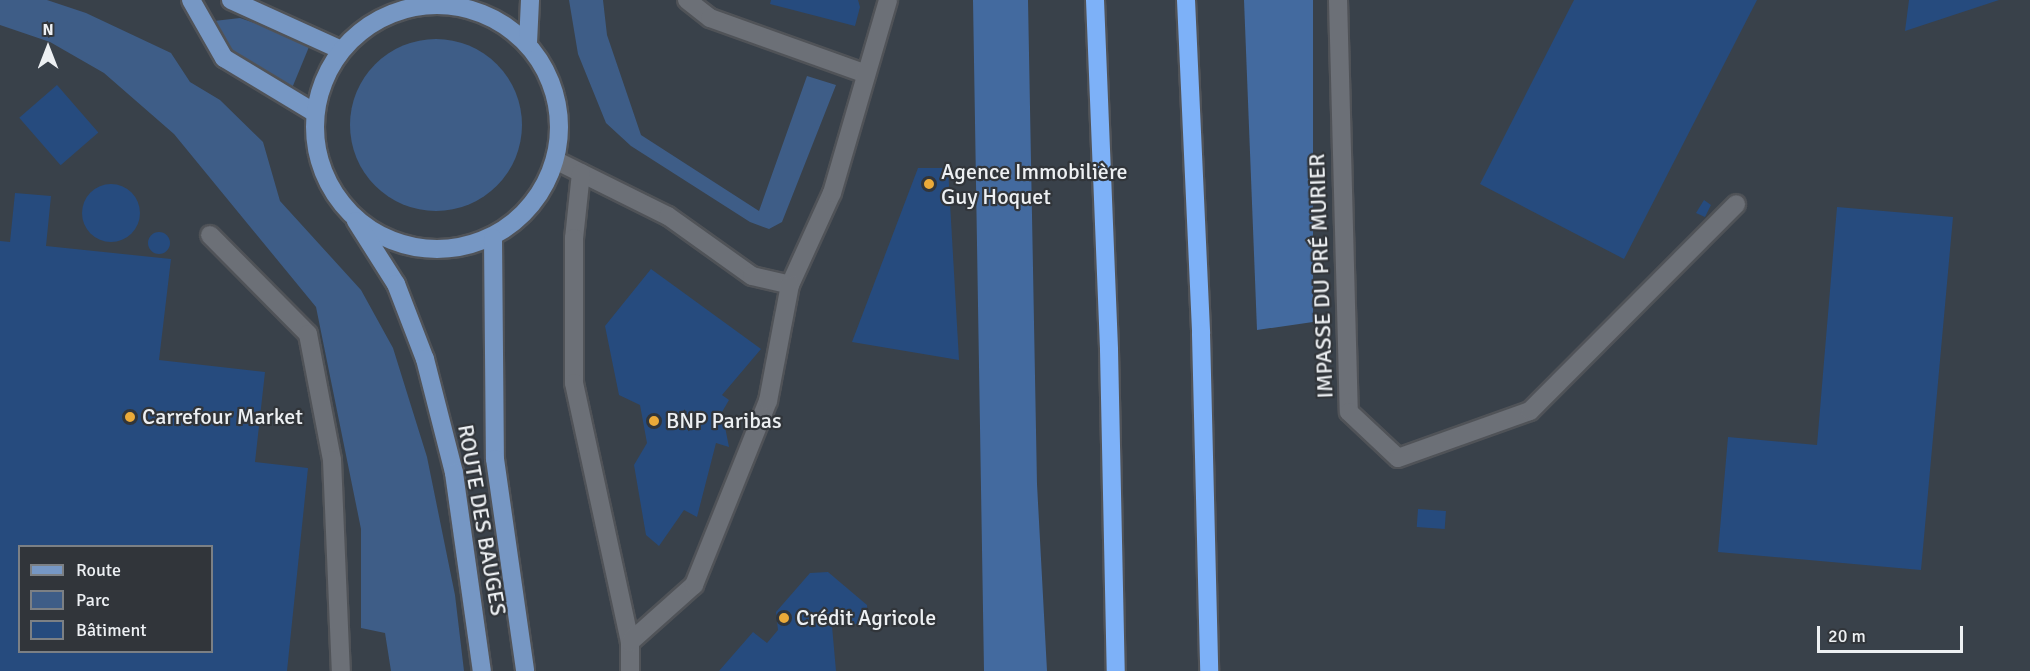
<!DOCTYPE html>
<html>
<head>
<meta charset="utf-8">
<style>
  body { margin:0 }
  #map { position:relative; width:2030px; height:671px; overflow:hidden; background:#31353a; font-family:Signika,sans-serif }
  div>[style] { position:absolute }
  .built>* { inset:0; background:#39414a }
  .green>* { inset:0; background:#3e5d87 }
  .round { border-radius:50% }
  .forest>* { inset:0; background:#436a9f }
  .building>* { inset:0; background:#264b7e; transform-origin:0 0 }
  .roads { filter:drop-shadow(2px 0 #505358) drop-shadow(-2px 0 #505358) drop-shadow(0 2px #505358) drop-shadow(0 -2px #505358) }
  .minor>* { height:18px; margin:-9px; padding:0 9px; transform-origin:9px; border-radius:9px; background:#6c7077 }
  .major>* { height:18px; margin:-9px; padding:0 9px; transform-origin:9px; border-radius:9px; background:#7697c4 }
  .major>.ring { margin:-9px; padding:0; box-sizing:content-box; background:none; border:18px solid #7697c4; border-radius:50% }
  .highway>* { height:18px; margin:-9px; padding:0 9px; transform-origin:9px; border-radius:9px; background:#7db1f8 }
  .dots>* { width:16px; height:16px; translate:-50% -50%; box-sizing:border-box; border:3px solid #31353a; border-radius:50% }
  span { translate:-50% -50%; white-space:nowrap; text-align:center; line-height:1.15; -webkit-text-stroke:4.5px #31353a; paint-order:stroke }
  .poi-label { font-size:22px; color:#edf0f3 }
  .left { translate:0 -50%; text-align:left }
  .street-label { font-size:22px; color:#edf0f3 }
  .legend { position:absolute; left:18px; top:545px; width:195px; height:108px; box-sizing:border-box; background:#31353a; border:2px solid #7c8084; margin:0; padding:8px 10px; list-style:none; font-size:18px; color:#edf0f3 }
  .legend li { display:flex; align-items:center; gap:12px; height:30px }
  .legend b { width:30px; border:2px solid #7c8084 }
  .north { position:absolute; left:18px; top:18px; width:60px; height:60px; -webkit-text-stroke:4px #31353a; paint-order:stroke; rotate:0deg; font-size:16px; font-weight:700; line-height:24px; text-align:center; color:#edf0f3 }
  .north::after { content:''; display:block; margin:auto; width:21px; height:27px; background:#edf0f3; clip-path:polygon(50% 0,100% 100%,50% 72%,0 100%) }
  .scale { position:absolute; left:1817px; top:626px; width:146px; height:27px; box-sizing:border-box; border:3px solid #edf0f3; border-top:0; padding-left:8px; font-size:18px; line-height:21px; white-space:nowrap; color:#edf0f3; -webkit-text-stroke:4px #31353a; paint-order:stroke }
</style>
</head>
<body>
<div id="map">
  <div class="built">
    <div style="clip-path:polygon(evenodd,0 0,2030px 0,2030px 671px,0 671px,0 0,20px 546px,212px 546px,212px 652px,20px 652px,20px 546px)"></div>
  </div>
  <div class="green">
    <div style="clip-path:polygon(0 0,47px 0,86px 13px,171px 53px,190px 82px,220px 100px,263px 142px,280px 201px,361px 290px,393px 348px,427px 457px,455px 595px,464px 671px,391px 671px,385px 633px,361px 628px,361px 529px,316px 307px,174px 134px,104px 73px,50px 42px,0 25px)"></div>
    <div style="clip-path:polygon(569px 0,603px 0,607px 35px,641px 135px,759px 211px,807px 76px,836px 85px,782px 222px,769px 229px,750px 222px,631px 146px,606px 123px,578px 54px)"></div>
    <div style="clip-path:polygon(240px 18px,311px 42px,290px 93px,228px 56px,214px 21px)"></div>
    <div class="round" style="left:350px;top:39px;width:172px;height:172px"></div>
  </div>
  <div class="forest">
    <div style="clip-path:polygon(973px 0,1028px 0,1037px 484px,1047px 671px,984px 671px)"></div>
    <div style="clip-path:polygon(1244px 0,1313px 0,1313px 322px,1257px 330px)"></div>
  </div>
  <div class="building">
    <div style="clip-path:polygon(771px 0,858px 0,860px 7px,855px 26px,770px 4px)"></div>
    <div style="clip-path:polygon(1574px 0,1757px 0,1624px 259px,1480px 184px)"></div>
    <div style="clip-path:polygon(1909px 0,1999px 0,1905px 31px)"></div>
    <div style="left:57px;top:85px;width:63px;height:50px;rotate:49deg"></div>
    <div style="clip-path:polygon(918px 168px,948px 168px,959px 360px,852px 342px)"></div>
    <div class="round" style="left:82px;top:184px;width:58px;height:58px"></div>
    <div style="clip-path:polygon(evenodd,15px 193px,51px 196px,46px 246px,171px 259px,159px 360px,265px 372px,255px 462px,308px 468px,287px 671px,0 671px,0 241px,10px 242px,15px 193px,20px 546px,212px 546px,212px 652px,20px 652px,20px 546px)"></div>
    <div style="clip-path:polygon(1704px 200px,1711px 205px,1705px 217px,1696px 213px)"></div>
    <div style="clip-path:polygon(1837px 207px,1953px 217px,1921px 570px,1718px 552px,1728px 437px,1817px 445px)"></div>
    <div class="round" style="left:148px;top:232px;width:22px;height:22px"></div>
    <div style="clip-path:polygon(651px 269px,761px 349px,722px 395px,729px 400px,722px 412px,729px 447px,716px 443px,697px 517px,684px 510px,659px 546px,646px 535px,634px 465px,647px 443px,640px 405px,619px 395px,605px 326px)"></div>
    <div style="left:1418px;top:509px;width:28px;height:18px;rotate:4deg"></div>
    <div style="clip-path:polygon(828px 572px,867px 605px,868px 623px,832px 626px,836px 671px,719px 671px,753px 632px,767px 643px,778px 630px,776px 612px,810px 573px)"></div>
  </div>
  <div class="roads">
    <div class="minor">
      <div style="left:687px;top:0;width:29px;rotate:38deg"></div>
      <div style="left:710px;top:18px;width:166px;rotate:19.7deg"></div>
      <div style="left:1338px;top:0;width:412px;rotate:88.5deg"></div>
      <div style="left:1349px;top:412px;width:67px;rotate:43.2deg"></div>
      <div style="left:1398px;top:458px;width:140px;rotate:-19.6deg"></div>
      <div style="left:1530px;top:411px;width:292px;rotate:-45.1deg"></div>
      <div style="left:557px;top:161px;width:124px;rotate:26.4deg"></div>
      <div style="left:668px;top:216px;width:103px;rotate:35.5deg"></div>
      <div style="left:752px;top:276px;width:39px;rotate:13deg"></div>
      <div style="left:790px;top:285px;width:101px;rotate:-65.5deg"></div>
      <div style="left:832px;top:193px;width:201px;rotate:-73.8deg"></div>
      <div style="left:581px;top:173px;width:65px;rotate:96.1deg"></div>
      <div style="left:574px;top:238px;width:145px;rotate:90deg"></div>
      <div style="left:574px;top:383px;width:265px;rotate:77.8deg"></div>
      <div style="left:630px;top:642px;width:29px;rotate:90deg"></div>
      <div style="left:210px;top:235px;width:139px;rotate:45.3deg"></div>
      <div style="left:308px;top:334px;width:128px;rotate:79.2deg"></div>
      <div style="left:332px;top:460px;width:211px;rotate:87.6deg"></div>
      <div style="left:630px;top:642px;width:86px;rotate:-41.7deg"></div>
      <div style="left:694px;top:585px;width:198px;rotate:-68.1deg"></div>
      <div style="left:768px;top:401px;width:118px;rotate:-79.3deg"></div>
    </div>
    <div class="major">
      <div style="left:191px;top:0;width:67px;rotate:60.4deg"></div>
      <div style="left:224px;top:58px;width:106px;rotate:31.1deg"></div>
      <div style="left:231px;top:0;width:121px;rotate:24.4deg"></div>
      <div class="ring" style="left:315px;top:5px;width:226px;height:226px"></div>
      <div style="left:528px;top:43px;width:43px;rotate:-87.3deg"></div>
      <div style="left:356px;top:221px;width:75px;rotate:57.6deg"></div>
      <div style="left:396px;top:284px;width:80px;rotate:68.9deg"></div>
      <div style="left:425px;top:359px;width:118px;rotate:75.7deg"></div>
      <div style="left:454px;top:473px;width:200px;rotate:82deg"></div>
      <div style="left:493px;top:238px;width:221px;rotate:89.5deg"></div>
      <div style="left:495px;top:459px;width:214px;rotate:81.9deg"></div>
    </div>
    <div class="highway">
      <div style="left:1095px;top:0;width:350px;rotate:87.7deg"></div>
      <div style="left:1109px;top:350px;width:321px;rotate:88.8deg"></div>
      <div style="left:1186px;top:0;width:334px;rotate:87.4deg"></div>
      <div style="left:1201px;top:334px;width:337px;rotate:88.6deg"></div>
    </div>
  </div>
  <div class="dots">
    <div style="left:929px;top:184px;background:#ebaa39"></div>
    <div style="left:130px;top:417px;background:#ebaa39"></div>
    <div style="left:654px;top:421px;background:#ebaa39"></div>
    <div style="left:784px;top:618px;background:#ebaa39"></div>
  </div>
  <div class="poi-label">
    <span class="left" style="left:941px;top:184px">Agence Immobilière<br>Guy Hoquet</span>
    <span class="left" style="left:142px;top:417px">Carrefour Market</span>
    <span class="left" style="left:666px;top:421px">BNP Paribas</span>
    <span class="left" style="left:796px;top:618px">Crédit Agricole</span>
  </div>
  <div class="street-label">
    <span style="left:1321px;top:276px;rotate:-92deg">IMPASSE DU PRÉ MURIER</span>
    <span style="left:482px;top:520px;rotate:80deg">ROUTE DES BAUGES</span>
  </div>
  <ul class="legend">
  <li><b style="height:8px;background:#7697c4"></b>Route</li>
  <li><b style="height:16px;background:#3e5d87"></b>Parc</li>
  <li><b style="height:16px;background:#264b7e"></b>Bâtiment</li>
  </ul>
  <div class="north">N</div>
  <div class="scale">20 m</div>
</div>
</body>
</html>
